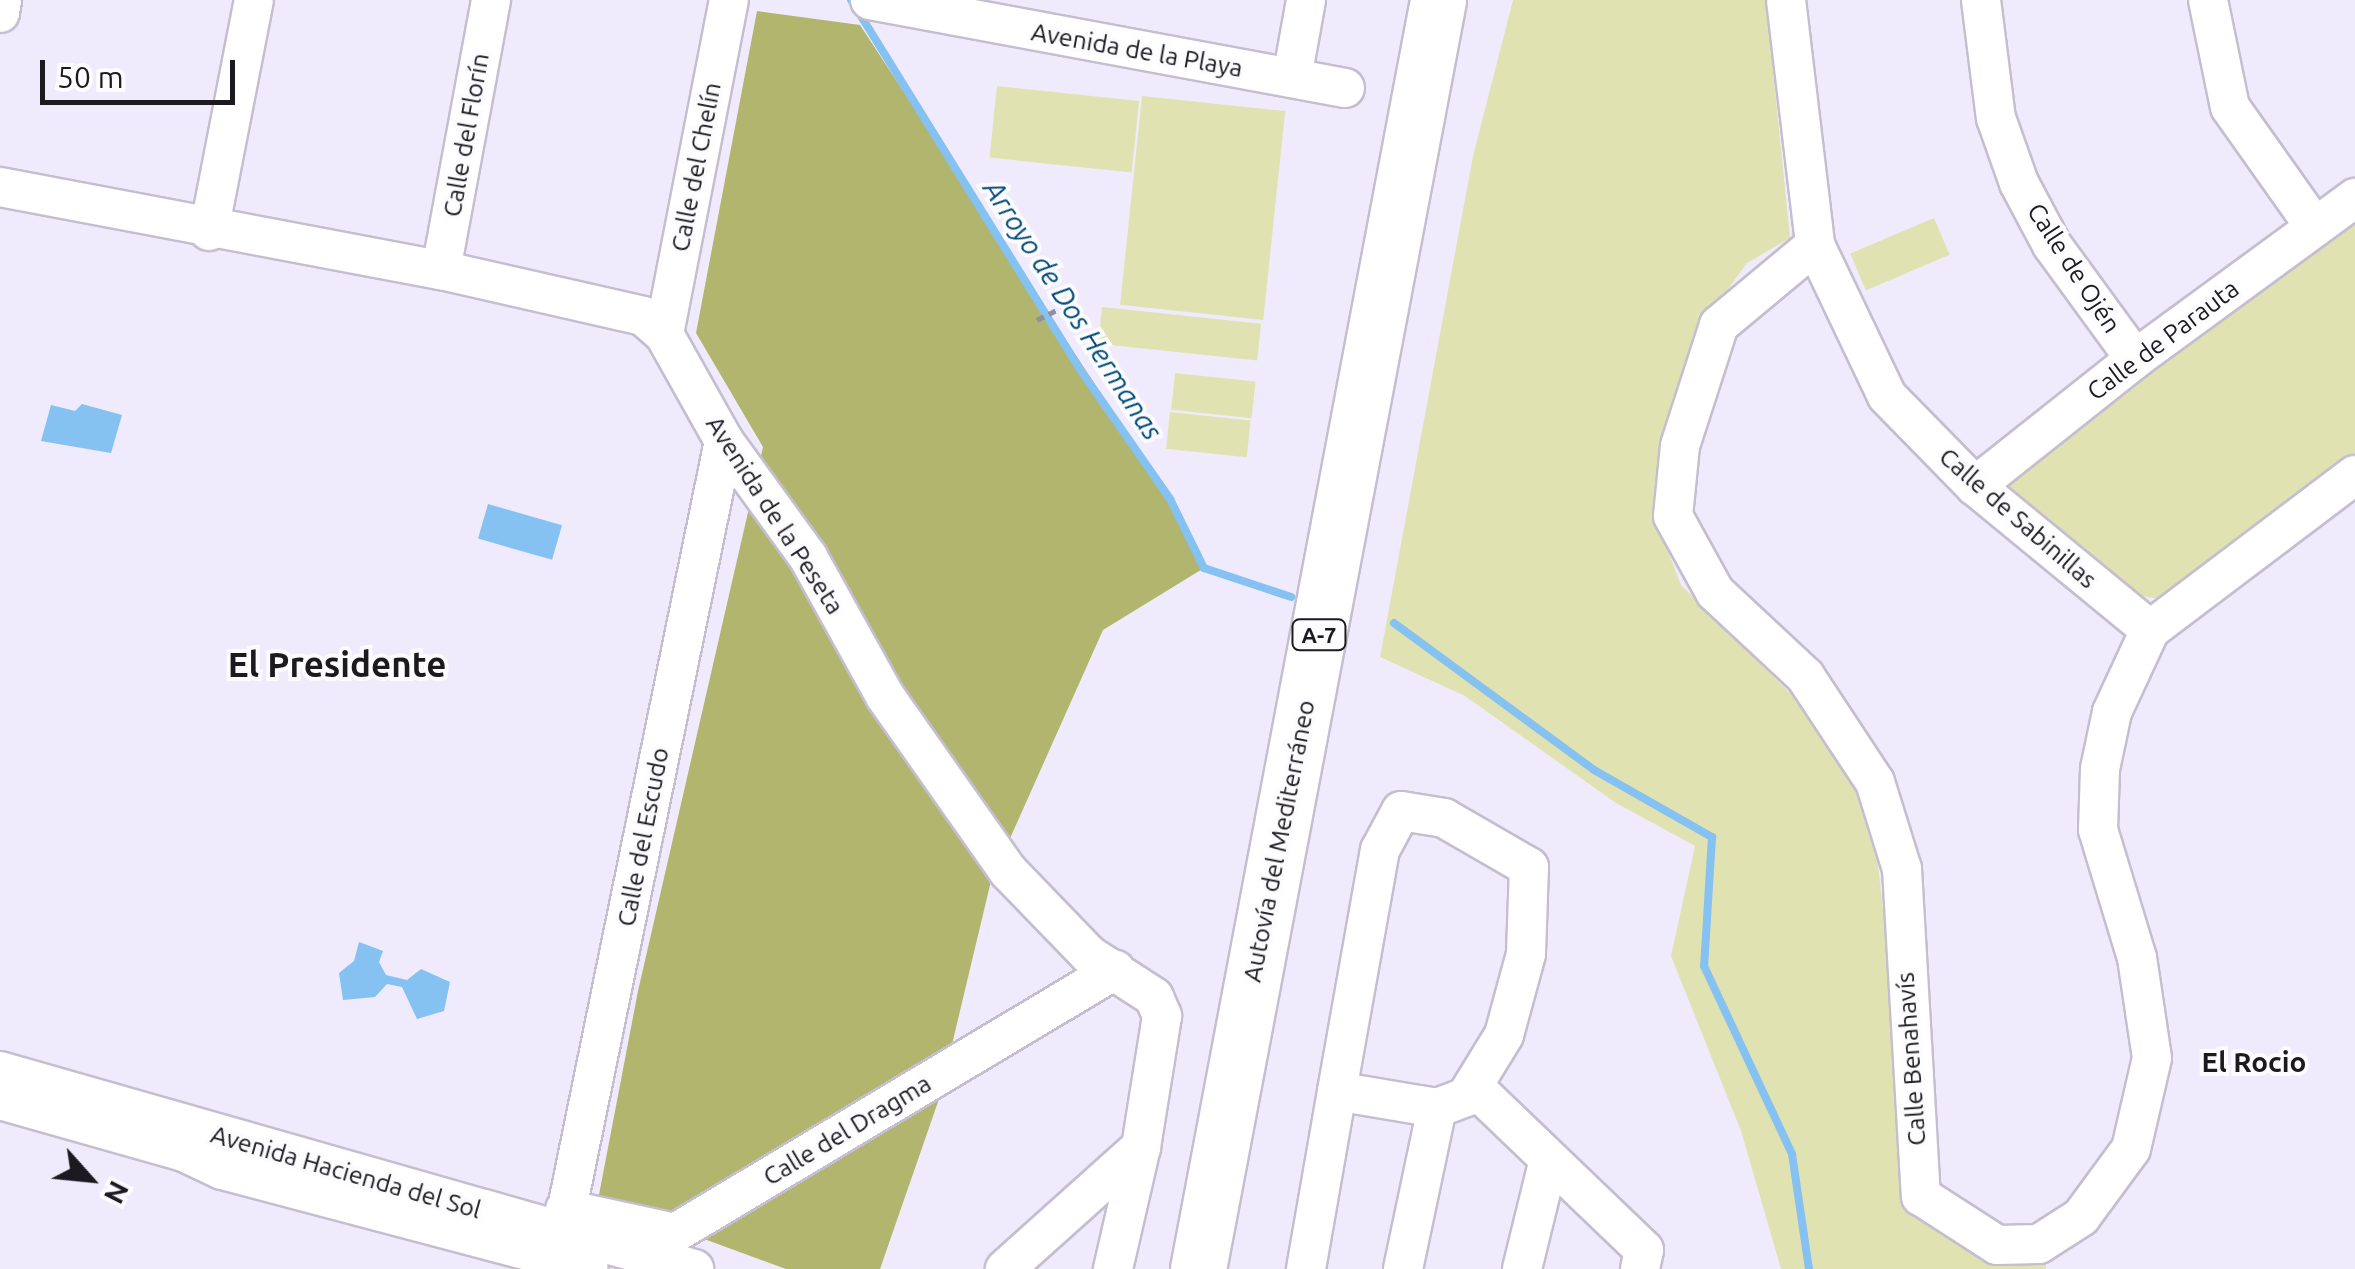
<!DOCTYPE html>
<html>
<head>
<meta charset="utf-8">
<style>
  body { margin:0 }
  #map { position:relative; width:2355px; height:1269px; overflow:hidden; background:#f0ebfc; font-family:Ubuntu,sans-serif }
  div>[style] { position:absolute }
  .green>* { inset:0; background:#e0e3b1; transform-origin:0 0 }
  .forest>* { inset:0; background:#b2b56e }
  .water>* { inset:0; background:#85c1f1; transform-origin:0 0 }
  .stream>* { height:8px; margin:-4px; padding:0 4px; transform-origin:4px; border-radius:4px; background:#85c1f1 }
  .path>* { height:5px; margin-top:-2.5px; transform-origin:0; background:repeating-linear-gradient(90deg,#93909c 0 8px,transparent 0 13px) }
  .roads { filter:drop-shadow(2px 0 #c4becf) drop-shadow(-2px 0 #c4becf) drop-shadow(0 2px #c4becf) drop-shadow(0 -2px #c4becf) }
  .minor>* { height:38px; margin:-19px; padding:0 19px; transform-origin:19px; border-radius:19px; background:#fff }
  .highway>* { height:55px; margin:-27.5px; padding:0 27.5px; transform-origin:27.5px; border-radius:27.5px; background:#fff }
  span { translate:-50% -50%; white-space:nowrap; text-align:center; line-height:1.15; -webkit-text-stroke:8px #fcfbfe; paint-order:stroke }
  .shield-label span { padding:2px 8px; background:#fcfbfe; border:2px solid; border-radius:8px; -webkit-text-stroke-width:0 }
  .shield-label { font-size:22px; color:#1c1a20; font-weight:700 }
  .street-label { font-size:25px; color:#1c1a20 }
  .water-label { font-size:28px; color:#014c78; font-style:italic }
  .neighbourhood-label { font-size:28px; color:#1c1a20; font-weight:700 }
  .district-label { font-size:35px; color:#1c1a20; font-weight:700 }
  .north { position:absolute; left:40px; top:1129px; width:100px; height:100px; -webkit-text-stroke:8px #fcfbfe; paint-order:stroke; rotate:117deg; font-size:28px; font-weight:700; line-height:40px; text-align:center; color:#1c1a20 }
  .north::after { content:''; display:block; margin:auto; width:35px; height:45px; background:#1c1a20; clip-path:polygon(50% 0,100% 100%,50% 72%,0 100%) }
  .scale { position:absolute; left:40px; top:60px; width:195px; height:45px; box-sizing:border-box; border:5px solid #1c1a20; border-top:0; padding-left:12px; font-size:30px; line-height:35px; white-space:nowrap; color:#1c1a20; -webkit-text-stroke:8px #fcfbfe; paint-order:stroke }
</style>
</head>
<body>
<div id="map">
  <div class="green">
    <div style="clip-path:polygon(1513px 0,1766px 0,1790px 238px,1747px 263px,1704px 322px,1659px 528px,1681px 585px,1817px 720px,1872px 812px,1888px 954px,1896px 1131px,1912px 1201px,1938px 1232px,1987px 1251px,2045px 1252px,2046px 1269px,1781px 1269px,1741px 1131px,1671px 956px,1695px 846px,1616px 803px,1465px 696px,1380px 657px,1473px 156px)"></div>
    <div style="left:997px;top:86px;width:143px;height:72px;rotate:6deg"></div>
    <div style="left:1142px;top:96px;width:144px;height:210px;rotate:6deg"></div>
    <div style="left:1934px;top:218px;width:40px;height:91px;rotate:67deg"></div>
    <div style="clip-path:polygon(2355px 218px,2355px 466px,2167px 600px,2141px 596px,2024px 512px,2004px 478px)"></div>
    <div style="left:1102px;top:307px;width:160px;height:37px;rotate:6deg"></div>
    <div style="left:1175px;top:373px;width:81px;height:37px;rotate:6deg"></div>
    <div style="left:1170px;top:412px;width:81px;height:37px;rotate:6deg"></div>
  </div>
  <div class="forest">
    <div style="clip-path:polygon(757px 11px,860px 25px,1170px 499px,1204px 568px,1103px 630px,991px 881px,939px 1099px,880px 1269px,786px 1269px,598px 1200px,638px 991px,763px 447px,696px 333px)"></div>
  </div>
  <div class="water">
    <div style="clip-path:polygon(82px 404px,122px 415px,111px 453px,41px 441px,51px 405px,75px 411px)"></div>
    <div style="left:488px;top:504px;width:77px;height:36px;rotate:16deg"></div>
    <div style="clip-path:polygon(359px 942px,383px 951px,379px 962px,386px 975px,407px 980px,421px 969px,450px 982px,444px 1011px,417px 1019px,402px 987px,387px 984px,375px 997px,343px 1000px,339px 973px,354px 961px)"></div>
  </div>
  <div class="stream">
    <div style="left:851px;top:0;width:433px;rotate:58.2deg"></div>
    <div style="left:1079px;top:368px;width:160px;rotate:55.2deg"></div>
    <div style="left:1170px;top:499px;width:77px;rotate:63.8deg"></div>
    <div style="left:1204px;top:568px;width:92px;rotate:18.4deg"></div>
    <div style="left:1394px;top:623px;width:248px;rotate:36.3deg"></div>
    <div style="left:1594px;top:770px;width:136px;rotate:29.6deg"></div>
    <div style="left:1712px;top:837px;width:129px;rotate:93.5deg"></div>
    <div style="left:1704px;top:966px;width:208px;rotate:64.9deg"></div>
    <div style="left:1792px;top:1154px;width:116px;rotate:81.6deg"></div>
  </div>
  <div class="path">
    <div style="left:1037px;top:320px;width:28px;rotate:-27deg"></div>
  </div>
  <div class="roads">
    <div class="minor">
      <div style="left:870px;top:0;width:483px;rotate:10.5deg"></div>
      <div style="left:1786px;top:0;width:247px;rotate:83.2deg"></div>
      <div style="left:1815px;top:245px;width:167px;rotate:64.5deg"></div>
      <div style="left:1887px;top:396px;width:126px;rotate:45.6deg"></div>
      <div style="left:1975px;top:486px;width:227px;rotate:39.4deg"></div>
      <div style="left:1981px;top:0;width:119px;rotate:82.8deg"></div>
      <div style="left:1996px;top:118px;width:69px;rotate:70.5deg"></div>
      <div style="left:2019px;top:183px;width:70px;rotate:62deg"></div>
      <div style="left:2052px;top:245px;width:141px;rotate:53.9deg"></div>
      <div style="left:2208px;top:0;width:109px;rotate:78.4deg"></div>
      <div style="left:2230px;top:107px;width:147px;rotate:54.7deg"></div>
      <div style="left:0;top:13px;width:13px;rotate:-81deg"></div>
      <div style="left:1292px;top:78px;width:79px;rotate:-79.8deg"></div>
      <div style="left:0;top:187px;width:449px;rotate:10.7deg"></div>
      <div style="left:441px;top:270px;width:207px;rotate:12.8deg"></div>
      <div style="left:643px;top:316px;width:28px;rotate:41deg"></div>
      <div style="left:664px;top:334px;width:123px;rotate:60.7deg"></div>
      <div style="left:724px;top:441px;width:143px;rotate:54.1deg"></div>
      <div style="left:808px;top:557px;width:159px;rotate:61deg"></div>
      <div style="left:885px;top:696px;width:214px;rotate:54.9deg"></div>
      <div style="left:1008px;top:871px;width:117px;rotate:46deg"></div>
      <div style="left:1089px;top:955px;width:77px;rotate:32.9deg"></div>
      <div style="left:1154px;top:997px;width:21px;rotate:67deg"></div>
      <div style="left:1162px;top:1016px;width:133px;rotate:99.1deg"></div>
      <div style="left:1141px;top:1147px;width:183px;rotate:138.1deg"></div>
      <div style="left:209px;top:231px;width:235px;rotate:-79deg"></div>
      <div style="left:1815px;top:245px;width:125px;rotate:140.2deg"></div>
      <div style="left:1719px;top:325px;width:127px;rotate:107.9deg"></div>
      <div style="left:1680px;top:446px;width:70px;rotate:95.7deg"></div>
      <div style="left:1673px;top:516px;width:87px;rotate:61.1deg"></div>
      <div style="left:1715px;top:592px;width:123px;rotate:43deg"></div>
      <div style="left:1805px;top:676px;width:127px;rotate:56.6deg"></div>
      <div style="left:1875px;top:782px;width:91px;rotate:72.8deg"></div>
      <div style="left:1902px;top:869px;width:328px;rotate:86.7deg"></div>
      <div style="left:1921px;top:1196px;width:90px;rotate:32.8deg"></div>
      <div style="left:1997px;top:1245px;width:42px;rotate:-1.4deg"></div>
      <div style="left:2039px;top:1244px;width:50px;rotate:-32.7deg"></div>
      <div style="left:2081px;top:1217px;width:84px;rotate:-53.7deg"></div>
      <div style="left:2131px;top:1149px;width:93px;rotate:-77deg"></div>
      <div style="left:2152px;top:1058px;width:101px;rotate:-98.5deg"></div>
      <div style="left:2137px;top:958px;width:134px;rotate:-106.9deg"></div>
      <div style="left:2098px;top:830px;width:61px;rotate:-88.1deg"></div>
      <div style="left:2100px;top:769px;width:58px;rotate:-78.1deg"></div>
      <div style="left:2112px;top:712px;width:90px;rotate:-65.1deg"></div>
      <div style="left:2150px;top:630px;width:257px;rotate:-37.1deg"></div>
      <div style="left:441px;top:270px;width:275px;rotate:-79.5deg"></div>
      <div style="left:664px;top:334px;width:340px;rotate:-79deg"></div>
      <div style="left:1975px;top:486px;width:204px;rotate:-38.4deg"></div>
      <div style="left:2135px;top:359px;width:273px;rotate:-36.2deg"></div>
      <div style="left:0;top:1071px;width:722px;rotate:15.92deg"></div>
      <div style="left:1473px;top:1086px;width:237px;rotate:43.8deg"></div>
      <div style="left:1644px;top:1250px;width:19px;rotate:102deg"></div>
      <div style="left:0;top:1100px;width:191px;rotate:15.8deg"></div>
      <div style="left:184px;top:1152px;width:42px;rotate:25.3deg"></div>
      <div style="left:222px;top:1170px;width:379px;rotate:14.8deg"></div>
      <div style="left:565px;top:1209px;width:113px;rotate:12.3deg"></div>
      <div style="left:675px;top:1233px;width:513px;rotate:-30.87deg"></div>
      <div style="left:562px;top:1233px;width:808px;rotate:-78.44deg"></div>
      <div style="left:1113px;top:1269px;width:125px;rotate:-77.1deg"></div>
      <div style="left:1306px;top:1269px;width:181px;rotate:-80.1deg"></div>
      <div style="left:1337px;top:1091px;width:245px;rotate:-79.9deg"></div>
      <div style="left:1380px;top:850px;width:44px;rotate:-61.7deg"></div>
      <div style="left:1401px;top:811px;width:44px;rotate:9.2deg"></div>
      <div style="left:1444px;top:818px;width:98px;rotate:30deg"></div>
      <div style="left:1529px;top:867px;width:87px;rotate:92deg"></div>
      <div style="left:1526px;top:954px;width:84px;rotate:105.2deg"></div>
      <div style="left:1504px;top:1035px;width:73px;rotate:121.5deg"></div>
      <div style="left:1466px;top:1097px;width:31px;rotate:159deg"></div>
      <div style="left:1437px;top:1108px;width:101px;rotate:-170.4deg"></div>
      <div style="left:1403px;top:1269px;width:165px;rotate:-78.1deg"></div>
      <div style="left:1522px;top:1269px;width:113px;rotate:-76.2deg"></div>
    </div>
    <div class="highway">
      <div style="left:1198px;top:1269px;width:1291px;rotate:-79.29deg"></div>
    </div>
  </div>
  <div class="shield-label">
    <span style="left:1319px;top:635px">A-7</span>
  </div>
  <div class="street-label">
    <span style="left:1137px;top:50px;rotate:10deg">Avenida de la Playa</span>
    <span style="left:466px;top:135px;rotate:-80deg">Calle del Florín</span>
    <span style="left:696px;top:167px;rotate:-79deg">Calle del Chelín</span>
    <span style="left:2074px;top:268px;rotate:57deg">Calle de Ojén</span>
    <span style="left:2163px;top:340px;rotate:-37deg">Calle de Parauta</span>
    <span style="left:775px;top:515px;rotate:57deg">Avenida de la Peseta</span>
    <span style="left:2018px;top:518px;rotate:41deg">Calle de Sabinillas</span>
    <span style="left:643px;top:837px;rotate:-79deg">Calle del Escudo</span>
    <span style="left:1279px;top:841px;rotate:-79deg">Autovía del Mediterráneo</span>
    <span style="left:1911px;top:1059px;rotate:-94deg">Calle Benahavís</span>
    <span style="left:847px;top:1130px;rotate:-31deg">Calle del Dragma</span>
    <span style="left:346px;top:1172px;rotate:16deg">Avenida Hacienda del Sol</span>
  </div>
  <div class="water-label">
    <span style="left:1073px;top:310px;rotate:57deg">Arroyo de Dos Hermanas</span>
  </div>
  <div class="neighbourhood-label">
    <span style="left:2254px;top:1062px">El Rocio</span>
  </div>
  <div class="district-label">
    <span style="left:337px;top:664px">El Presidente</span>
  </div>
  <div class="north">N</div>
  <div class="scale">50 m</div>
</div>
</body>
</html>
